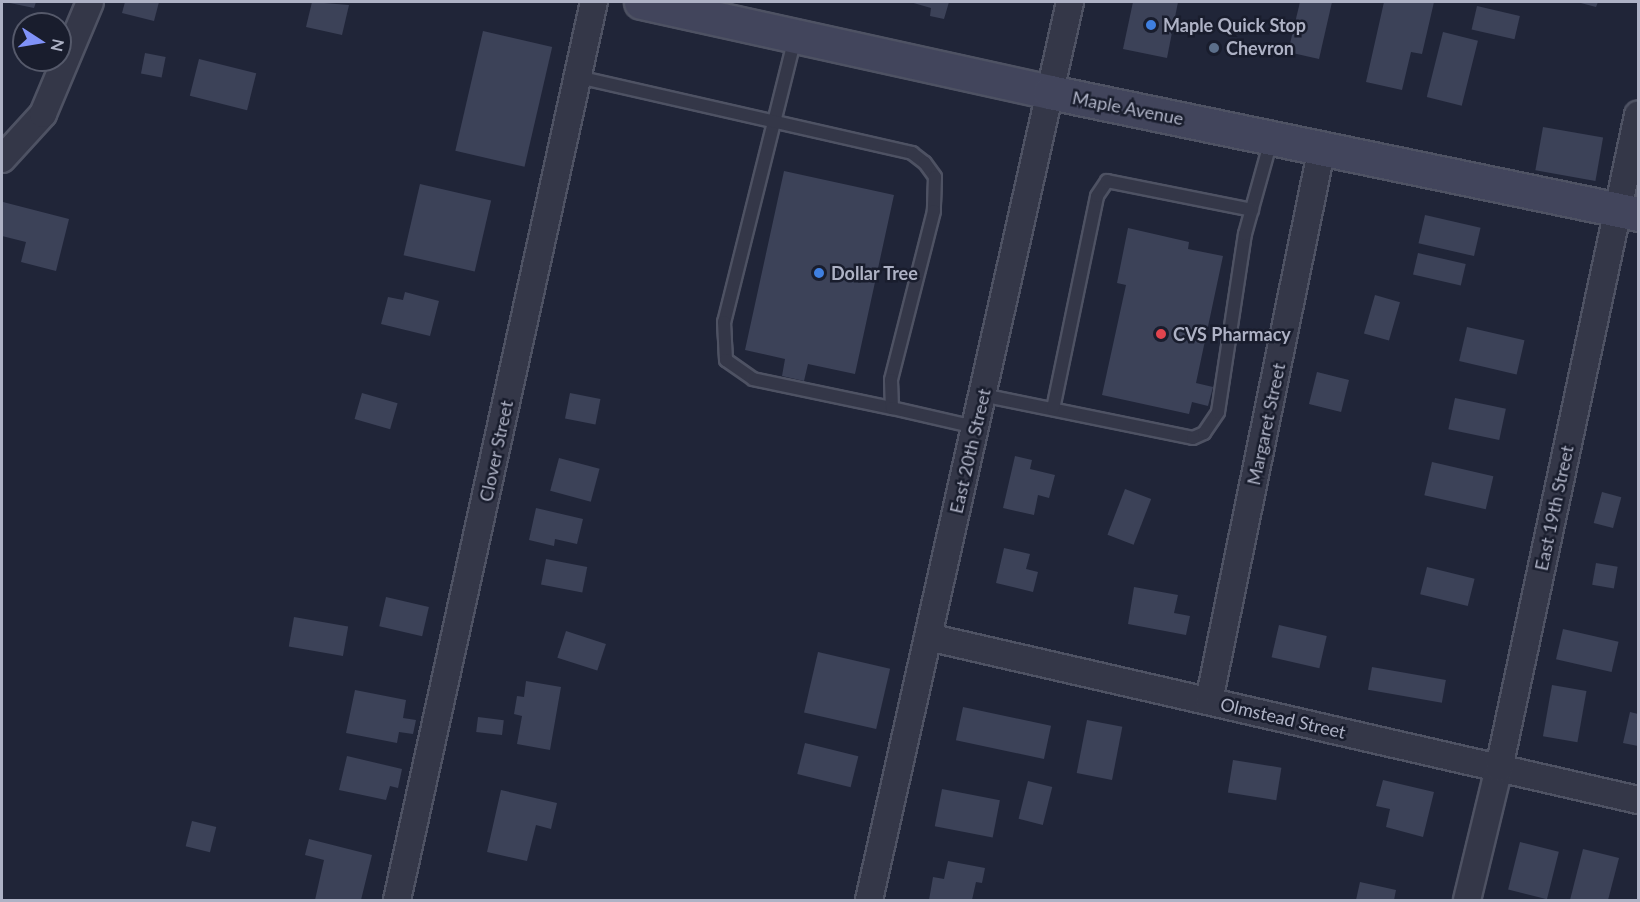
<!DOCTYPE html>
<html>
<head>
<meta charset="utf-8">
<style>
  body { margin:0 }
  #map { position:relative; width:1640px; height:902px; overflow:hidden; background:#202538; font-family:Lato,sans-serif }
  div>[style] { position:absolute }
  .building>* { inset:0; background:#3c4258; transform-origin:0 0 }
  .roads { filter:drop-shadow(2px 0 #4e5263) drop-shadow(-2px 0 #4e5263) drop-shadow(0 2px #4e5263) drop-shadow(0 -2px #4e5263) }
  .lane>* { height:12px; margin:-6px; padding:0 6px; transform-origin:6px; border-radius:6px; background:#343748 }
  .street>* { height:26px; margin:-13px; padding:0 13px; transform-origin:13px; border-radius:13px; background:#343748 }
  .secondary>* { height:33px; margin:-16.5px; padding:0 16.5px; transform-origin:16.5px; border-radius:16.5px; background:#42455c }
  .dots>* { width:16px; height:16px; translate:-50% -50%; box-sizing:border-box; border:3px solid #191d2d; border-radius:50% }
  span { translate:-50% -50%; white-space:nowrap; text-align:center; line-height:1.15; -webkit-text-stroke:5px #191d2d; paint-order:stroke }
  .poi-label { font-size:18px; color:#aeb2c5; font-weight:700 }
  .left { translate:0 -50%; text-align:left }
  .street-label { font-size:18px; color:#aeb2c5 }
  .frame { position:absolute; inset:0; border:3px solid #aeb2c5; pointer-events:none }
  .north { position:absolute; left:12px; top:12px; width:60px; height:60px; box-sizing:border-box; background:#191d2d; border:2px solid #55596a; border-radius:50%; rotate:102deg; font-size:16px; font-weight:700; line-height:24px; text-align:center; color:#aeb2c5 }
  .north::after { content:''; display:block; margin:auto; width:21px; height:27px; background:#8092f8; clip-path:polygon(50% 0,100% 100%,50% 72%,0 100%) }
</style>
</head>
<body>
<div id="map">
  <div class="building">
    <div style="clip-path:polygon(5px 2px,36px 2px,34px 8px)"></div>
    <div style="clip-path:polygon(125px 2px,159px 2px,154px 21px,122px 13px)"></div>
    <div style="clip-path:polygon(312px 2px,349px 5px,342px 35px,306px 27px)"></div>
    <div style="clip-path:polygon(910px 2px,949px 2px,944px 19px,930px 16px,931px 8px)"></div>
    <div style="clip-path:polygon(1133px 2px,1178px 2px,1167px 58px,1123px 49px)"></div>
    <div style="clip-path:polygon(1300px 2px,1332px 2px,1319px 59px,1288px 52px)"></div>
    <div style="clip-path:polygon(1384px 2px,1434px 2px,1422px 54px,1411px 52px,1402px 90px,1366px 82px)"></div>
    <div style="clip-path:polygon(1577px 2px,1598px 2px,1596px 7px)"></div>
    <div style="left:1477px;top:6px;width:44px;height:24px;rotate:13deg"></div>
    <div style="left:483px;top:31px;width:71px;height:123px;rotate:13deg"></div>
    <div style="left:1443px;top:32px;width:36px;height:67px;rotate:14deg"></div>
    <div style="left:145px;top:53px;width:21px;height:21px;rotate:11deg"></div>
    <div style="left:199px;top:59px;width:59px;height:38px;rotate:14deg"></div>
    <div style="left:1543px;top:127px;width:61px;height:44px;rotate:10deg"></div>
    <div style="clip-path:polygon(784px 171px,894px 195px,855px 374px,808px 364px,804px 381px,782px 376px,785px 359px,745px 350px)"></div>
    <div style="left:420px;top:184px;width:73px;height:73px;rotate:13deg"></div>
    <div style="clip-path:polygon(3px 202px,69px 219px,56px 271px,21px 262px,26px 242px,2px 236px)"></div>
    <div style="left:1425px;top:215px;width:57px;height:29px;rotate:13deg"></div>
    <div style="clip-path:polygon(1128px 228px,1189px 242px,1188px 249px,1223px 256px,1196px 383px,1213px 387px,1208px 406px,1192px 402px,1189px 414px,1102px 395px,1126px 285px,1117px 283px)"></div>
    <div style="left:1418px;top:253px;width:49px;height:22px;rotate:13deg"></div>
    <div style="clip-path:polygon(405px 292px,439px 301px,430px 336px,381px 324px,388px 297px,403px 300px)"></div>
    <div style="left:1375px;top:295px;width:26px;height:40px;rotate:16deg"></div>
    <div style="left:1467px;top:327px;width:59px;height:35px;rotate:13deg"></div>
    <div style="left:1317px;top:372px;width:33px;height:33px;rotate:14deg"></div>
    <div style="left:362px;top:393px;width:37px;height:27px;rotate:16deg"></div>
    <div style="left:570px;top:393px;width:31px;height:26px;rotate:11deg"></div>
    <div style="left:1455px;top:398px;width:52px;height:32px;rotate:12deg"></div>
    <div style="clip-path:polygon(1015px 456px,1032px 460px,1030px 469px,1055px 475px,1049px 498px,1038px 495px,1034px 515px,1003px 508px)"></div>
    <div style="left:559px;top:458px;width:42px;height:34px;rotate:15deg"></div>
    <div style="left:1432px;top:462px;width:63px;height:34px;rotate:13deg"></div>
    <div style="left:1125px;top:489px;width:28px;height:49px;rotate:21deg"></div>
    <div style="left:1602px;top:492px;width:20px;height:32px;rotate:15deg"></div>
    <div style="clip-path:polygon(536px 508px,583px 519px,577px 544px,555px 539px,554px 546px,529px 540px)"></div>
    <div style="clip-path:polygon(1004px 548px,1030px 554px,1026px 569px,1038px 572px,1033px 592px,996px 583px)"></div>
    <div style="left:546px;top:559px;width:42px;height:26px;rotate:11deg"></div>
    <div style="left:1596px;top:563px;width:22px;height:22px;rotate:10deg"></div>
    <div style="left:1427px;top:567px;width:49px;height:28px;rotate:14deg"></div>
    <div style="clip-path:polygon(1134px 587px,1178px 595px,1174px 613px,1190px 616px,1186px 635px,1128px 624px)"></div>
    <div style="left:386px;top:597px;width:44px;height:30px;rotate:13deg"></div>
    <div style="left:294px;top:617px;width:55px;height:30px;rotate:10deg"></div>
    <div style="left:1279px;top:625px;width:49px;height:33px;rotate:13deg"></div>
    <div style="left:1563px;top:629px;width:57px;height:31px;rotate:13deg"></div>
    <div style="left:566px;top:631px;width:42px;height:28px;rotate:18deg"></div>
    <div style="left:818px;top:652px;width:74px;height:62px;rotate:13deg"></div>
    <div style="left:1372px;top:667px;width:75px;height:23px;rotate:10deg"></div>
    <div style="clip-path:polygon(526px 681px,561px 687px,550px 750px,517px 744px,522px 716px,514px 714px,517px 696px,524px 697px)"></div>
    <div style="left:1552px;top:685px;width:35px;height:52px;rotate:10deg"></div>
    <div style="clip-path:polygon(355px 690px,406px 700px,403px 718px,416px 720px,413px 734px,399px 732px,397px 743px,346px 733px)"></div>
    <div style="left:963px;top:707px;width:90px;height:34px;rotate:12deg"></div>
    <div style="clip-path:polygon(1630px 712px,1638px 714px,1638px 746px,1623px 743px)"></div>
    <div style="left:478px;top:717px;width:26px;height:15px;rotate:7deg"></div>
    <div style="left:1087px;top:720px;width:36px;height:54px;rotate:11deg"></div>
    <div style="left:805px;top:743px;width:55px;height:32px;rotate:14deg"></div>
    <div style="clip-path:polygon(347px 756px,402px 769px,398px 788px,390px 786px,386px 800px,339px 790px)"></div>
    <div style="left:1233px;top:760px;width:49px;height:33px;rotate:9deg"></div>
    <div style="clip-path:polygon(1383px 780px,1434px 792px,1423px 837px,1386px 827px,1390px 809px,1376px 806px)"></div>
    <div style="left:1028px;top:781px;width:25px;height:39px;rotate:14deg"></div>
    <div style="left:942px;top:789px;width:59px;height:38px;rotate:11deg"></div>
    <div style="clip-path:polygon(501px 790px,557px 803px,551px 829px,536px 825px,527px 861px,487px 852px)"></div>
    <div style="left:192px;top:821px;width:25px;height:26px;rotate:14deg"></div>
    <div style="clip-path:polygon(309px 839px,372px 855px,361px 900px,315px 900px,324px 860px,305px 855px)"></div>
    <div style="left:1520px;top:842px;width:40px;height:49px;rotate:14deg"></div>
    <div style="clip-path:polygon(1583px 849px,1619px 858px,1608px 900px,1570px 900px)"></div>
    <div style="clip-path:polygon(948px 861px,985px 868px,982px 883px,976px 882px,972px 900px,929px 900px,933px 877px,944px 879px)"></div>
    <div style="clip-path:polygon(1360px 882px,1396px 890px,1394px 900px,1356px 900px)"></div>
  </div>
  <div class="roads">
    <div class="lane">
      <div style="left:795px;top:38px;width:293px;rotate:104deg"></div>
      <div style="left:724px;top:322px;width:38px;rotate:87deg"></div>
      <div style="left:726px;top:360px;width:33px;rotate:35deg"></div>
      <div style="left:753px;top:379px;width:142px;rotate:11.8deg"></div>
      <div style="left:578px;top:77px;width:343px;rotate:12.8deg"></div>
      <div style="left:912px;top:153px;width:16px;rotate:38deg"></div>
      <div style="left:925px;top:163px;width:17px;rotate:54deg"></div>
      <div style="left:935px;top:177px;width:34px;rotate:92deg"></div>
      <div style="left:934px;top:211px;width:174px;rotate:104.3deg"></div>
      <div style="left:891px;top:380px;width:28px;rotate:88deg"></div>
      <div style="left:892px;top:408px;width:85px;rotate:12.9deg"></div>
      <div style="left:982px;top:395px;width:215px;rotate:11.5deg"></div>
      <div style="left:1193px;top:438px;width:12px;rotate:-24deg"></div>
      <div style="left:1204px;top:433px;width:25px;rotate:-56deg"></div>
      <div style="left:1218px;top:412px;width:180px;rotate:-81.4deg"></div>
      <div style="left:1245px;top:234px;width:98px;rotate:-74.5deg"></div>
      <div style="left:1053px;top:409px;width:217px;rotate:-78.3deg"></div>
      <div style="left:1097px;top:196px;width:18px;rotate:-56deg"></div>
      <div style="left:1107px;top:181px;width:148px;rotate:11.3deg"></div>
    </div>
    <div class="street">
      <div style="left:2px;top:159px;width:61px;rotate:-47.7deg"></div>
      <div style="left:43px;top:114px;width:121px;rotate:-67.2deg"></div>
      <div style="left:928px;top:637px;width:728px;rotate:12.93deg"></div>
      <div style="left:1209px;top:701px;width:565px;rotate:-78.47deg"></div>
      <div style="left:397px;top:900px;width:919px;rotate:-77.63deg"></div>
      <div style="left:869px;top:900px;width:920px;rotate:-77.38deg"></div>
      <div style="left:1467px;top:900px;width:136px;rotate:-76.4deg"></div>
      <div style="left:1499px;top:768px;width:668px;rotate:-77.98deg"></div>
    </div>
    <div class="secondary">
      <div style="left:641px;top:2px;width:419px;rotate:12.4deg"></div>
      <div style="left:1050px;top:92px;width:601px;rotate:11.72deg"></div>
    </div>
  </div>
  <div class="dots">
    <div style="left:1151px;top:25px;background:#3f7fe0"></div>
    <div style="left:1214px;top:48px;background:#5c6f8a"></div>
    <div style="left:819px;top:273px;background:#3f7fe0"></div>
    <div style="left:1161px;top:334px;background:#e0444e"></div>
  </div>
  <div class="poi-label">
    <span class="left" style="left:1163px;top:25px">Maple Quick Stop</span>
    <span class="left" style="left:1226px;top:48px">Chevron</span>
    <span class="left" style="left:831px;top:273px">Dollar Tree</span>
    <span class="left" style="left:1173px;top:334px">CVS Pharmacy</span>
  </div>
  <div class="street-label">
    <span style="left:1128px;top:108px;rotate:11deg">Maple Avenue</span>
    <span style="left:1266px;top:424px;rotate:-78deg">Margaret Street</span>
    <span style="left:496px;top:451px;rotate:-78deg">Clover Street</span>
    <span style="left:970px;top:451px;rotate:-77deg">East 20th Street</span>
    <span style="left:1554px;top:508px;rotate:-78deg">East 19th Street</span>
    <span style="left:1283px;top:718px;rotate:13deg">Olmstead Street</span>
  </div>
  <div class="frame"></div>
  <div class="north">N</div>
</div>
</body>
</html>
